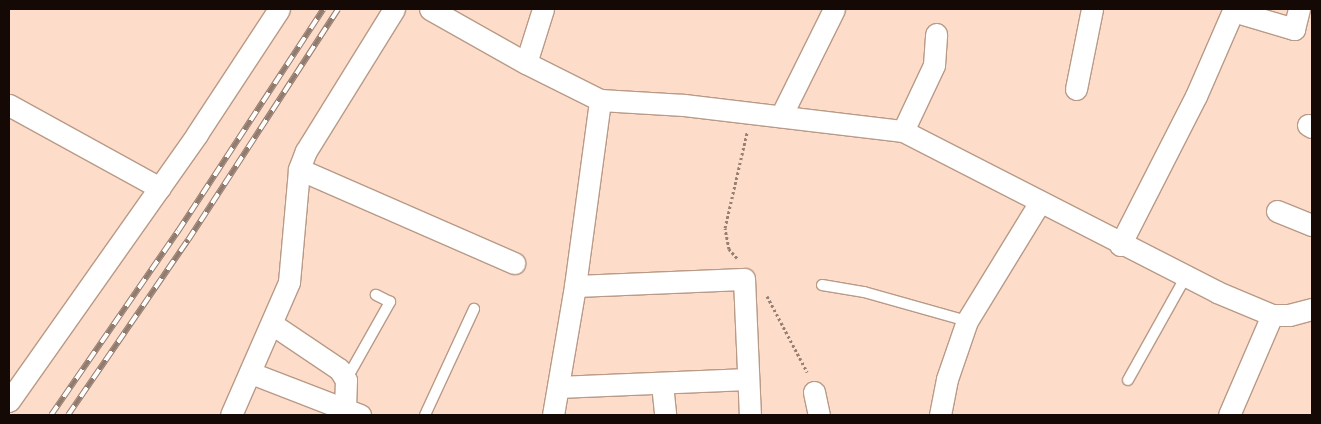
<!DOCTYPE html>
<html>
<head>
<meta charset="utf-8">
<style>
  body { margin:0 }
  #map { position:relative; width:1321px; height:424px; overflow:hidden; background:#fdddc9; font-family:"Work Sans",sans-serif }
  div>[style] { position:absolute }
  .path>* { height:3px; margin-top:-1.5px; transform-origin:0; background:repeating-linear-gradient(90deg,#978073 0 2.5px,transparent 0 5px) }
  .roads { filter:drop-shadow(1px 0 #b89a87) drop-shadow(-1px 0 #b89a87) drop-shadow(0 1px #b89a87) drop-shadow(0 -1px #b89a87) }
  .lane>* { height:10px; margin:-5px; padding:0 5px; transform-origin:5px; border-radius:5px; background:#fff }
  .street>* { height:21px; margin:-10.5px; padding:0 10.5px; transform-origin:10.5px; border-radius:10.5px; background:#fff }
  .rail>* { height:5.5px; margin-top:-2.75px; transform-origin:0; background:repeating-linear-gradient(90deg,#fff 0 11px,#917b6e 0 22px); box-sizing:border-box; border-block:1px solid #917b6e }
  span { translate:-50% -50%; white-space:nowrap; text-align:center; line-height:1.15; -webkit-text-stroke:5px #fff; paint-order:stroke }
  .frame { position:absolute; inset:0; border:10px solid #140904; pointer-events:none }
</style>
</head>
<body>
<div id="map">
  <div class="path">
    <div style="left:737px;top:258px;width:12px;rotate:-132deg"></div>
    <div style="left:729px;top:249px;width:21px;rotate:-101deg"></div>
    <div style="left:725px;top:228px;width:98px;rotate:-77deg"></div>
    <div style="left:767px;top:296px;width:86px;rotate:62.2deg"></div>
  </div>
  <div class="roads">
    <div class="lane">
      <div style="left:822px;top:285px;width:43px;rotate:9.5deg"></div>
      <div style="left:864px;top:292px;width:107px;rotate:15.7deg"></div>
      <div style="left:346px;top:380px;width:90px;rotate:-60.6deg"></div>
      <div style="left:390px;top:302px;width:16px;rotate:-153deg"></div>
      <div style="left:1128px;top:380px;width:117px;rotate:-60.8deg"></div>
      <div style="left:425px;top:415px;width:117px;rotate:-65.2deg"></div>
    </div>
    <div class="street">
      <div style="left:430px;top:9px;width:110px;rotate:29.4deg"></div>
      <div style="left:526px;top:63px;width:83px;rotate:26.6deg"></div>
      <div style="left:600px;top:100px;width:84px;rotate:3.4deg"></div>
      <div style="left:684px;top:105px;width:221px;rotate:6.8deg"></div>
      <div style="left:903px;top:131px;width:353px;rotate:27.1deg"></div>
      <div style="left:1217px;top:292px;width:60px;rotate:22.7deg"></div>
      <div style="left:1272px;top:315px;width:17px"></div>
      <div style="left:1289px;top:315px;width:24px;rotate:-15deg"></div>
      <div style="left:526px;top:63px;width:57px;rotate:-72.5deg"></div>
      <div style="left:1076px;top:89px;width:82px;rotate:-78.7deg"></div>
      <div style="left:9px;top:105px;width:172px;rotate:28.8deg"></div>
      <div style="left:781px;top:116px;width:119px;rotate:-63.6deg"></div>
      <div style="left:1308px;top:125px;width:4px;rotate:27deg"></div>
      <div style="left:903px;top:131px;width:73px;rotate:-64.8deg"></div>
      <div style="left:934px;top:65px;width:31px;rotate:-86deg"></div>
      <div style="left:299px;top:169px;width:235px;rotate:23.6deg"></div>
      <div style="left:1277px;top:211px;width:38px;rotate:22deg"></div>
      <div style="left:1120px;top:245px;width:167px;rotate:-63deg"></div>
      <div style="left:1196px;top:96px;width:93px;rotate:-66.5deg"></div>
      <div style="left:1233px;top:11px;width:64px;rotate:16.4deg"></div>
      <div style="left:1294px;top:29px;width:21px;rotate:-76deg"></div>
      <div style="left:575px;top:286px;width:169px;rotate:-2.4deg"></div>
      <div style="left:744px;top:279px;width:136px;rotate:87.5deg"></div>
      <div style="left:272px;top:324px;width:81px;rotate:33.9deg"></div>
      <div style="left:339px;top:369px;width:13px;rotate:58deg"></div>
      <div style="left:346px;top:380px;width:27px;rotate:92deg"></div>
      <div style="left:251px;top:373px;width:117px;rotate:21.1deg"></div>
      <div style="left:662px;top:384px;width:31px;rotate:84deg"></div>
      <div style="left:558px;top:387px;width:190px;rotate:-2.4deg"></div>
      <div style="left:814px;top:392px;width:24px;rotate:78deg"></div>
      <div style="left:9px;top:401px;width:327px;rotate:-54.8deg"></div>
      <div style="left:197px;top:134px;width:149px;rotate:-56.7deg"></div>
      <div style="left:231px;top:415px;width:145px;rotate:-66.4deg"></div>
      <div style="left:289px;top:282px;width:113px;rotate:-84.9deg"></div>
      <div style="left:299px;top:169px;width:19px;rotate:-69deg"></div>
      <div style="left:306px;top:151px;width:167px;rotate:-58.2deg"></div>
      <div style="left:553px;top:415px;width:131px;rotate:-80.3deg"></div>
      <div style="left:575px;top:286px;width:188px;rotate:-82.3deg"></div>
      <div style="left:940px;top:415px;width:37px;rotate:-79deg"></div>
      <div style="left:947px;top:379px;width:61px;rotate:-71deg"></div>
      <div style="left:967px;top:321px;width:140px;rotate:-58.5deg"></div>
      <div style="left:1229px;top:415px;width:109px;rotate:-66.7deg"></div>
    </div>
  </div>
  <div class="rail">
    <div style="left:51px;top:415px;width:224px;rotate:-55.4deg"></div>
    <div style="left:178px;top:231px;width:265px;rotate:-56.8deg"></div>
    <div style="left:68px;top:415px;width:212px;rotate:-55.6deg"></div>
    <div style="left:188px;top:240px;width:275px;rotate:-57deg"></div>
  </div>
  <div class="frame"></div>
</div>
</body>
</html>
